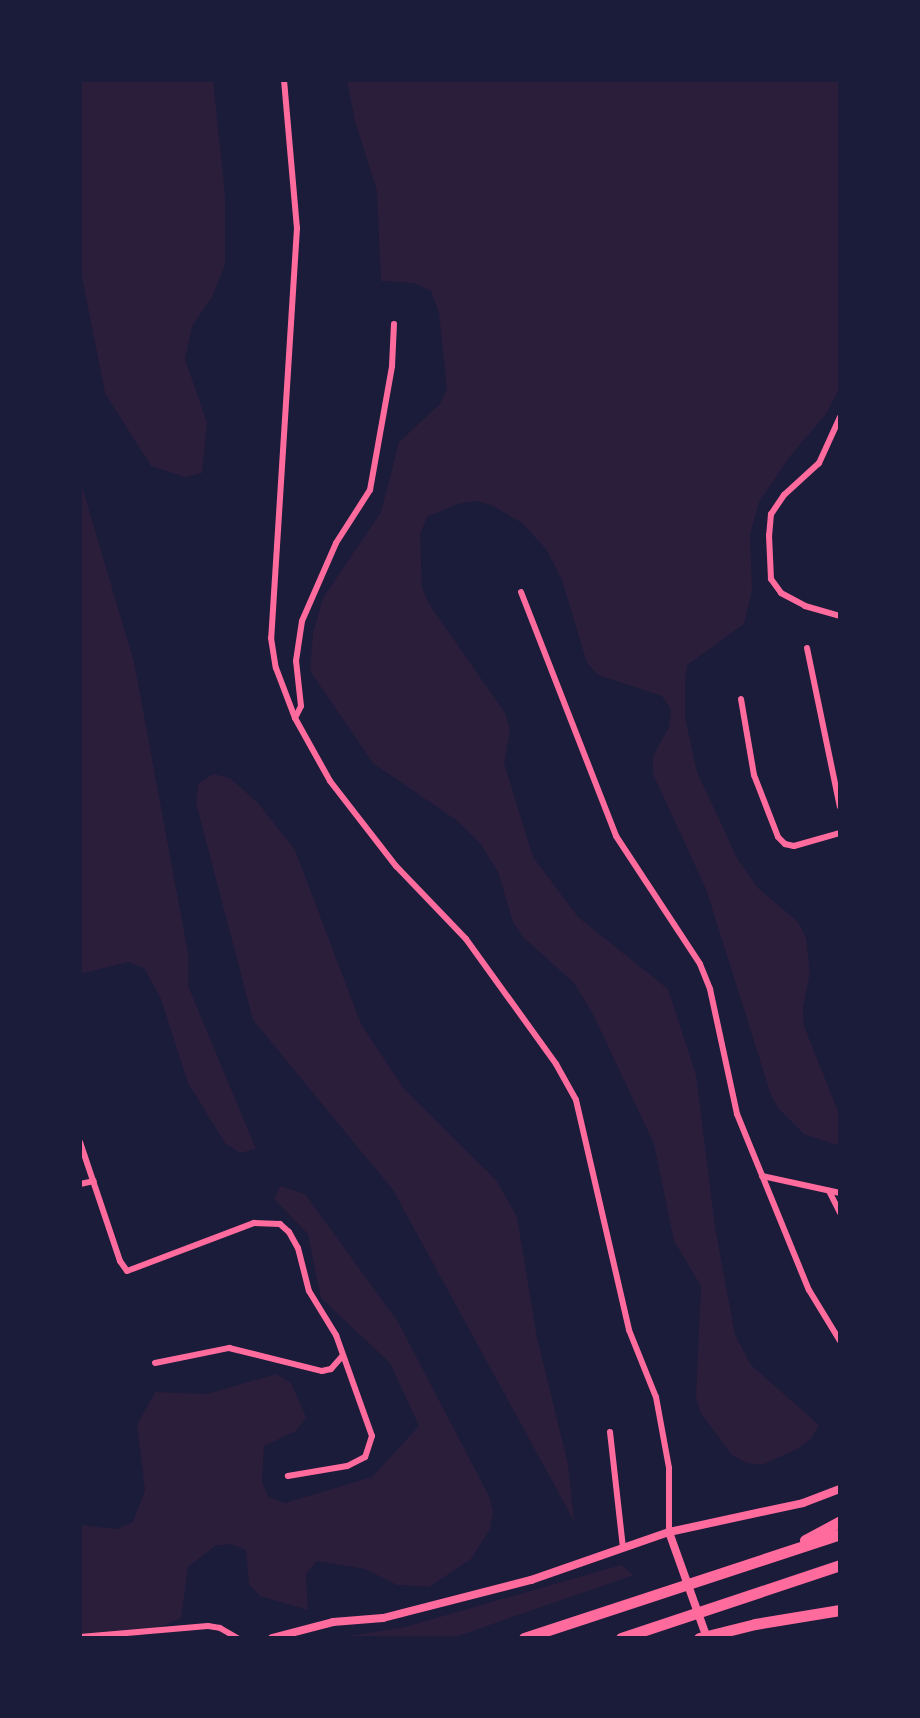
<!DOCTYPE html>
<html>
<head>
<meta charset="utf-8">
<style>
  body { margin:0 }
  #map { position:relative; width:920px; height:1718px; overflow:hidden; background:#1b1b3a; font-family:"DejaVu Sans",sans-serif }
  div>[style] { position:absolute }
  .green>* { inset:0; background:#2a1e3b }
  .minor>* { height:6px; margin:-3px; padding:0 3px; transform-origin:3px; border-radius:3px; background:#ff6b9d }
  .tertiary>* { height:8px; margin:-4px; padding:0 4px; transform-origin:4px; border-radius:4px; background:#ff6b9d }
  .motorway>* { height:11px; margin:-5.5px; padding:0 5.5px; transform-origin:5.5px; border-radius:5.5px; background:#ff6b9d }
  span { translate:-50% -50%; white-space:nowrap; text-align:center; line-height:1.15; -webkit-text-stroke:6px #1b1b3a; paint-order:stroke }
  .frame { position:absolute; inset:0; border:82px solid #1b1b3a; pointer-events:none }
</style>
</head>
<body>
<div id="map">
  <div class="green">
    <div style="clip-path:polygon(80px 80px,213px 80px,225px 195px,225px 265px,212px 297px,192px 326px,185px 359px,207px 423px,202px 473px,185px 477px,151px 466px,105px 393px,80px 267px)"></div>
    <div style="clip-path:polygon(347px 80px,840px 80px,840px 387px,826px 414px,791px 455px,759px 502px,750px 535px,752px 590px,744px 624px,687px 665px,685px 682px,685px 717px,697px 772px,738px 860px,758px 888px,798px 922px,806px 938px,810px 972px,803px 1007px,804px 1026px,840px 1116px,840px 1146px,804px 1134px,779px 1109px,771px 1095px,706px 889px,653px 774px,653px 756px,669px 727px,671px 710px,662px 696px,598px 675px,587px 663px,562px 580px,546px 549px,522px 523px,491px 505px,475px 501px,458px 504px,427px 517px,420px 534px,422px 588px,429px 604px,505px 713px,510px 729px,504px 763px,533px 857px,578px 917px,668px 989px,696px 1075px,715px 1227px,735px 1335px,751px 1365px,819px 1425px,811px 1439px,797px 1449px,762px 1465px,746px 1463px,732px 1455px,700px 1412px,696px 1396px,701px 1286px,674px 1241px,654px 1144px,592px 1012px,574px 983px,523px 937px,513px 922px,498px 872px,480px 843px,456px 820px,373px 763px,310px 671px,313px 633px,323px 598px,381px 512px,399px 442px,440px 404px,447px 389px,439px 313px,431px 291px,414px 283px,381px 281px,377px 191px,355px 121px)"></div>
    <div style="clip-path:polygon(80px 480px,134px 662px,188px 953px,188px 986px,256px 1149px,240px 1153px,225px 1143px,188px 1083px,161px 999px,144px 968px,128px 962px,80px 974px)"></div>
    <div style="clip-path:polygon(213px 774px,230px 778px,258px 803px,295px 850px,361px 1024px,404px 1089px,497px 1181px,517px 1217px,537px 1338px,568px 1464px,574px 1521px,393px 1190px,253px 1020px,196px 803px,198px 784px)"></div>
    <div style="clip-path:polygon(280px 1186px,305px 1194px,398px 1322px,489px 1496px,493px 1512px,490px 1529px,471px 1559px,429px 1587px,397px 1585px,365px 1569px,317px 1561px,306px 1574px,308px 1610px,260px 1596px,249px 1584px,246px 1550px,231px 1544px,215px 1546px,188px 1567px,181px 1618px,135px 1638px,80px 1638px,80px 1525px,117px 1529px,133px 1522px,145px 1490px,137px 1425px,155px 1392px,207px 1394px,276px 1374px,291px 1383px,306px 1417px,296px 1431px,264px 1446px,262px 1482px,269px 1497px,285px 1503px,372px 1477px,419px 1426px,390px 1363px,321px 1298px,308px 1234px,274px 1199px)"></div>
    <div style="clip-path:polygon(621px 1565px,634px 1575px,452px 1638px,336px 1638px,405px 1627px)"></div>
  </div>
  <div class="minor">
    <div style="left:284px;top:80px;width:149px;rotate:85deg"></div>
    <div style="left:297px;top:228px;width:411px;rotate:93.6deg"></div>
    <div style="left:271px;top:638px;width:30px;rotate:81deg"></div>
    <div style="left:276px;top:668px;width:53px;rotate:69.2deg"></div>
    <div style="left:295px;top:718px;width:72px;rotate:60.9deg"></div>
    <div style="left:330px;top:781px;width:108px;rotate:52.2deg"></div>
    <div style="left:396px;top:866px;width:101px;rotate:46.2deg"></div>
    <div style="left:466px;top:939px;width:154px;rotate:54.2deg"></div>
    <div style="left:556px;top:1064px;width:41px;rotate:60.9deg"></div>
    <div style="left:576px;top:1100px;width:236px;rotate:77deg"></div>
    <div style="left:629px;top:1330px;width:72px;rotate:68.1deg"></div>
    <div style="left:656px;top:1397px;width:72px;rotate:79.6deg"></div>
    <div style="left:669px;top:1468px;width:64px;rotate:90deg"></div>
    <div style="left:840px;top:417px;width:51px;rotate:114.5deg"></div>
    <div style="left:819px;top:463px;width:47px;rotate:137.6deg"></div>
    <div style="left:784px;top:495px;width:23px;rotate:124deg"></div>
    <div style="left:771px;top:514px;width:21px;rotate:95deg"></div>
    <div style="left:769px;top:535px;width:44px;rotate:87.4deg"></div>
    <div style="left:771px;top:579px;width:17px;rotate:54deg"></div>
    <div style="left:781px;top:593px;width:27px;rotate:28deg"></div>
    <div style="left:805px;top:606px;width:36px;rotate:16deg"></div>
    <div style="left:521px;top:592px;width:262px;rotate:68.7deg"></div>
    <div style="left:616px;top:836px;width:153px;rotate:56.7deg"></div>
    <div style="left:700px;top:964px;width:27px;rotate:68deg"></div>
    <div style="left:710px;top:989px;width:128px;rotate:77.8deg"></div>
    <div style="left:737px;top:1114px;width:190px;rotate:67.8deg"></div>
    <div style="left:809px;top:1290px;width:60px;rotate:58.7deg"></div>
    <div style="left:807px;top:648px;width:162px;rotate:78.3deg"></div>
    <div style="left:741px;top:699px;width:77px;rotate:80.3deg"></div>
    <div style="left:754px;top:775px;width:66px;rotate:68.8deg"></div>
    <div style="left:778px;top:837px;width:10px;rotate:45deg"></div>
    <div style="left:785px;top:844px;width:9px;rotate:13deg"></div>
    <div style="left:794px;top:846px;width:48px;rotate:-15.8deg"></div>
    <div style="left:295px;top:718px;width:13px;rotate:-63deg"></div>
    <div style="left:301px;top:706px;width:45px;rotate:-96.3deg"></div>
    <div style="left:296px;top:661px;width:40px;rotate:-81.5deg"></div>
    <div style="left:302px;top:621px;width:85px;rotate:-66.4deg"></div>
    <div style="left:336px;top:543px;width:63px;rotate:-57.3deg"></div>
    <div style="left:370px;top:490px;width:126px;rotate:-79.9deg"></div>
    <div style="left:392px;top:366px;width:42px;rotate:-87.3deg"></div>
    <div style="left:80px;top:1142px;width:126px;rotate:71.4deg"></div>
    <div style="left:120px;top:1261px;width:12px;rotate:55deg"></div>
    <div style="left:127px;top:1271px;width:136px;rotate:-20.7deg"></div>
    <div style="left:254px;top:1223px;width:26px;rotate:2deg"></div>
    <div style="left:280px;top:1224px;width:12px;rotate:42deg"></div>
    <div style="left:289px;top:1232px;width:18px;rotate:61deg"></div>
    <div style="left:298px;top:1248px;width:44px;rotate:75.7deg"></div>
    <div style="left:309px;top:1291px;width:52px;rotate:58.5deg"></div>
    <div style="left:336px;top:1335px;width:107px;rotate:70.4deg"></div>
    <div style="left:372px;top:1436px;width:22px;rotate:108deg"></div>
    <div style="left:365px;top:1457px;width:20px;rotate:153deg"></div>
    <div style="left:347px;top:1466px;width:60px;rotate:170.4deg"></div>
    <div style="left:762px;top:1176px;width:80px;rotate:12.3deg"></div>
    <div style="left:80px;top:1184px;width:14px;rotate:-12deg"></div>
    <div style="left:829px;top:1191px;width:25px;rotate:63deg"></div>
    <div style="left:155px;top:1363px;width:76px;rotate:-11.5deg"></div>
    <div style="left:229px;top:1348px;width:96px;rotate:13.9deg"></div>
    <div style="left:322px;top:1371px;width:9px;rotate:-13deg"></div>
    <div style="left:331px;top:1369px;width:18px;rotate:-49deg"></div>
    <div style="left:610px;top:1432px;width:116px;rotate:83.6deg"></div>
    <div style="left:80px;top:1637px;width:128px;rotate:-4.9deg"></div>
    <div style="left:208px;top:1626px;width:12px;rotate:9deg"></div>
    <div style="left:220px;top:1628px;width:20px;rotate:30deg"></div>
  </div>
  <div class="tertiary">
    <div style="left:669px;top:1532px;width:113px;rotate:70.3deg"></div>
    <div style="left:272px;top:1638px;width:63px;rotate:-14.7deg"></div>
    <div style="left:333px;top:1622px;width:50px;rotate:-4.6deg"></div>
    <div style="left:383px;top:1618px;width:153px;rotate:-14.4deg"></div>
    <div style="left:531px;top:1580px;width:146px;rotate:-19.2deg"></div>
    <div style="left:669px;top:1532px;width:137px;rotate:-12.2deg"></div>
    <div style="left:803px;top:1503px;width:40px;rotate:-21deg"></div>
  </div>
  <div class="motorway">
    <div style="left:805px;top:1540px;width:40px;rotate:-28deg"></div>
    <div style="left:524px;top:1638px;width:333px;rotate:-18.2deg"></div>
    <div style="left:621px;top:1638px;width:231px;rotate:-18.4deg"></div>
    <div style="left:699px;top:1638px;width:58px;rotate:-14deg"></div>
    <div style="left:755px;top:1624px;width:86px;rotate:-9.4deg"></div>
  </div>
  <div class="frame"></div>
</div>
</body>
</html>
